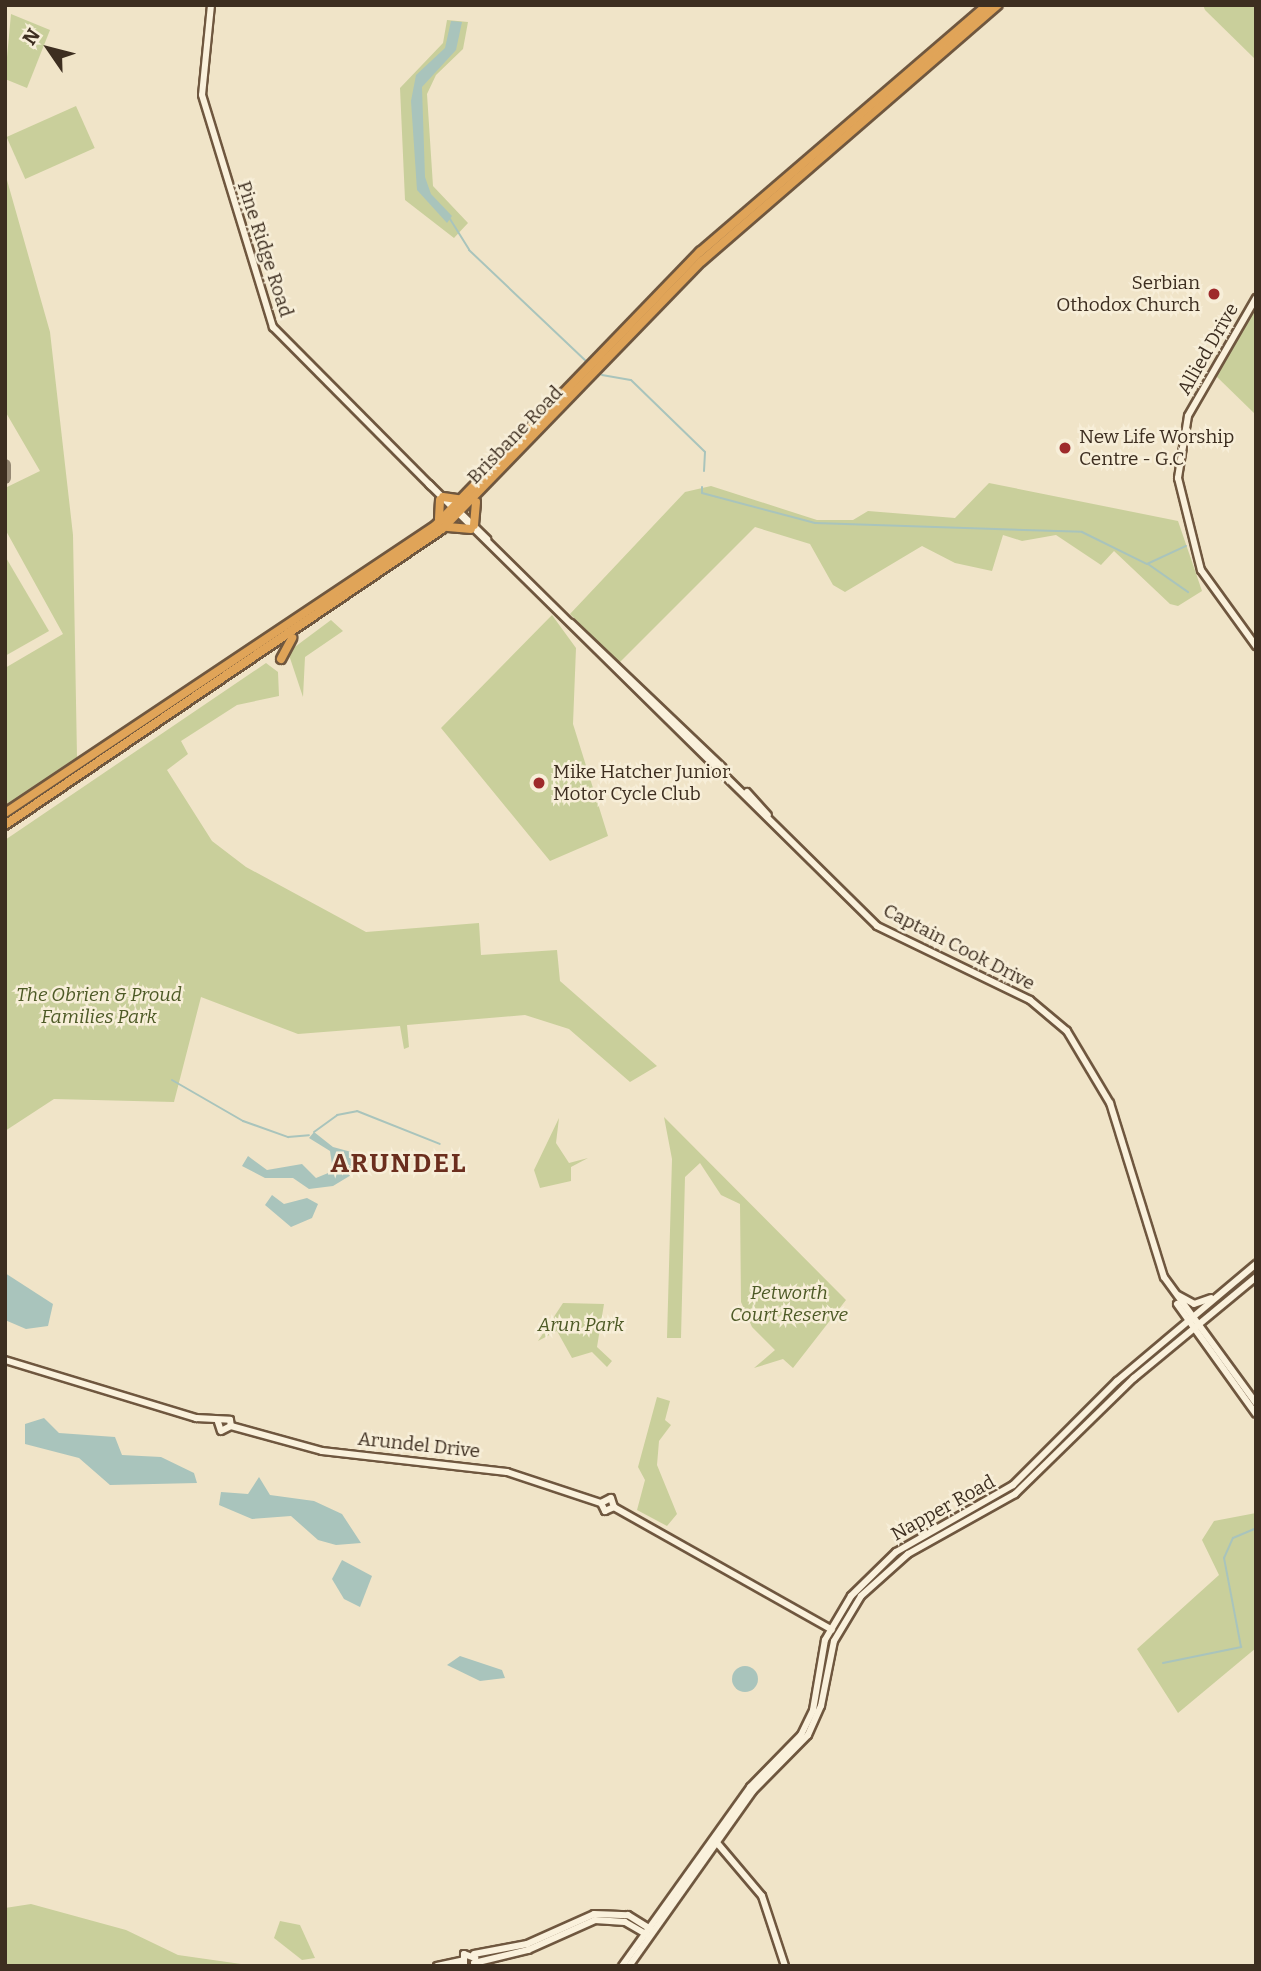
<!DOCTYPE html>
<html>
<head>
<meta charset="utf-8">
<style>
  body { margin:0 }
  #map { position:relative; width:1261px; height:1971px; overflow:hidden; background:#f0e4c8; font-family:Bitter,serif }
  div>[style] { position:absolute }
  .green>* { inset:0; background:#c9cf9b; transform-origin:0 0 }
  .water>* { inset:0; background:#a9c4bc }
  .round { border-radius:50% }
  .stream>* { height:2px; margin:-1px; padding:0 1px; transform-origin:1px; border-radius:1px; background:#a9c4bc }
  .taxiway>* { height:12px; margin:-6px; padding:0 6px; transform-origin:6px; border-radius:6px; background:#968974 }
  .roads { filter:drop-shadow(2px 0 #6f573f) drop-shadow(-2px 0 #6f573f) drop-shadow(0 2px #6f573f) drop-shadow(0 -2px #6f573f) }
  .secondary>* { height:6px; margin:-3px; padding:0 3px; transform-origin:3px; border-radius:3px; background:#faf1dc }
  .highway>* { height:8px; margin:-4px; padding:0 4px; transform-origin:4px; border-radius:4px; background:#e0a458 }
  .dots>* { width:19px; height:19px; translate:-50% -50%; box-sizing:border-box; border:4px solid #f7eed8; border-radius:50% }
  span { translate:-50% -50%; white-space:nowrap; text-align:center; line-height:1.15; -webkit-text-stroke:5px #f7eed8; paint-order:stroke }
  .street-label { font-size:19px; color:#3d2e20 }
  .poi-label { font-size:19px; color:#3d2e20 }
  .right { translate:-100% -50%; text-align:right }
  .left { translate:0 -50%; text-align:left }
  .park-label { font-size:19px; color:#4d5a26; font-style:italic }
  .district-label { font-size:26px; color:#6b2e1e; font-weight:700; letter-spacing:2px }
  .frame { position:absolute; inset:0; border:7px solid #3d2e20; pointer-events:none }
  .north { position:absolute; left:14px; top:14px; width:70px; height:70px; -webkit-text-stroke:5px #f7eed8; paint-order:stroke; rotate:305deg; font-size:19px; font-weight:700; line-height:28px; text-align:center; color:#3d2e20 }
  .north::after { content:''; display:block; margin:auto; width:24px; height:32px; background:#3d2e20; clip-path:polygon(50% 0,100% 100%,50% 72%,0 100%) }
</style>
</head>
<body>
<div id="map">
  <div class="green">
    <div style="clip-path:polygon(1203px 5px,1256px 5px,1256px 60px,1205px 10px)"></div>
    <div style="clip-path:polygon(11px 14px,50px 30px,27px 88px,5px 79px)"></div>
    <div style="clip-path:polygon(447px 20px,468px 22px,463px 49px,436px 75px,427px 94px,433px 186px,468px 223px,454px 238px,405px 200px,400px 88px,443px 43px)"></div>
    <div style="left:76px;top:106px;width:46px;height:76px;rotate:66deg"></div>
    <div style="clip-path:polygon(5px 173px,50px 332px,73px 535px,77px 757px,5px 805px,5px 668px,63px 634px,5px 529px,5px 488px,40px 471px,5px 411px)"></div>
    <div style="clip-path:polygon(1256px 308px,1256px 415px,1216px 376px)"></div>
    <div style="clip-path:polygon(989px 483px,1178px 521px,1202px 591px,1178px 606px,1170px 604px,1114px 551px,1101px 565px,1056px 535px,1022px 541px,1003px 535px,992px 571px,955px 563px,922px 546px,845px 592px,833px 585px,810px 544px,755px 527px,619px 663px,570px 614px,685px 492px,711px 486px,817px 520px,853px 520px,868px 511px,955px 518px)"></div>
    <div style="clip-path:polygon(5px 556px,49px 631px,5px 656px)"></div>
    <div style="clip-path:polygon(552px 615px,576px 648px,573px 724px,608px 836px,550px 861px,441px 728px)"></div>
    <div style="clip-path:polygon(331px 620px,343px 631px,305px 657px,303px 697px,288px 652px)"></div>
    <div style="clip-path:polygon(266px 663px,278px 672px,279px 696px,237px 705px,181px 741px,188px 754px,167px 770px,212px 841px,246px 867px,366px 932px,479px 923px,481px 955px,557px 950px,560px 981px,657px 1066px,630px 1082px,569px 1029px,525px 1015px,407px 1025px,409px 1047px,404px 1049px,400px 1026px,298px 1034px,201px 997px,174px 1102px,54px 1099px,5px 1131px,5px 840px)"></div>
    <div style="clip-path:polygon(664px 1117px,846px 1300px,793px 1368px,783px 1359px,754px 1368px,775px 1350px,752px 1327px,741px 1302px,740px 1204px,721px 1195px,700px 1163px,685px 1177px,681px 1338px,667px 1338px,672px 1159px)"></div>
    <div style="clip-path:polygon(559px 1118px,556px 1143px,569px 1163px,588px 1158px,571px 1167px,571px 1181px,540px 1188px,534px 1170px)"></div>
    <div style="clip-path:polygon(563px 1303px,604px 1304px,597px 1347px,612px 1361px,607px 1367px,592px 1352px,572px 1358px,557px 1331px,538px 1341px)"></div>
    <div style="clip-path:polygon(657px 1397px,670px 1401px,665px 1420px,671px 1425px,659px 1441px,657px 1465px,677px 1514px,667px 1526px,637px 1510px,645px 1480px,638px 1467px)"></div>
    <div style="clip-path:polygon(1256px 1513px,1256px 1648px,1178px 1713px,1137px 1649px,1219px 1575px,1202px 1540px,1214px 1521px)"></div>
    <div style="clip-path:polygon(31px 1904px,126px 1930px,178px 1955px,255px 1966px,5px 1966px,5px 1908px)"></div>
    <div style="clip-path:polygon(280px 1921px,300px 1925px,315px 1958px,302px 1960px,274px 1938px)"></div>
  </div>
  <div class="water">
    <div style="clip-path:polygon(451px 21px,462px 22px,456px 50px,422px 87px,425px 177px,431px 194px,452px 216px,447px 223px,417px 190px,411px 101px,416px 75px,445px 48px)"></div>
    <div style="clip-path:polygon(314px 1132px,333px 1147px,366px 1156px,366px 1166px,333px 1186px,309px 1189px,293px 1178px,265px 1178px,242px 1166px,248px 1156px,267px 1170px,302px 1164px,316px 1178px,333px 1171px,330px 1151px,309px 1138px)"></div>
    <div style="clip-path:polygon(272px 1195px,284px 1204px,307px 1198px,318px 1204px,312px 1218px,291px 1227px,265px 1205px)"></div>
    <div style="clip-path:polygon(5px 1273px,53px 1304px,48px 1326px,26px 1329px,5px 1320px)"></div>
    <div style="clip-path:polygon(44px 1418px,59px 1433px,115px 1437px,122px 1455px,161px 1457px,194px 1473px,197px 1483px,110px 1485px,79px 1458px,25px 1444px,25px 1424px)"></div>
    <div style="clip-path:polygon(259px 1477px,270px 1495px,314px 1501px,342px 1514px,361px 1543px,336px 1545px,318px 1540px,291px 1516px,252px 1519px,219px 1505px,221px 1492px,248px 1494px)"></div>
    <div style="clip-path:polygon(342px 1560px,372px 1576px,360px 1607px,344px 1599px,332px 1579px)"></div>
    <div style="clip-path:polygon(460px 1656px,502px 1670px,505px 1678px,480px 1681px,447px 1665px)"></div>
    <div class="round" style="left:732px;top:1666px;width:26px;height:26px"></div>
  </div>
  <div class="stream">
    <div style="left:450px;top:219px;width:36px;rotate:58deg"></div>
    <div style="left:469px;top:250px;width:163px;rotate:43.5deg"></div>
    <div style="left:602px;top:375px;width:29px;rotate:10deg"></div>
    <div style="left:631px;top:380px;width:103px;rotate:44.2deg"></div>
    <div style="left:705px;top:452px;width:19px;rotate:93deg"></div>
    <div style="left:702px;top:487px;width:6px;rotate:90deg"></div>
    <div style="left:702px;top:493px;width:117px;rotate:14.9deg"></div>
    <div style="left:815px;top:523px;width:267px;rotate:1.9deg"></div>
    <div style="left:1082px;top:532px;width:72px;rotate:26.2deg"></div>
    <div style="left:1147px;top:564px;width:43px;rotate:-24.8deg"></div>
    <div style="left:1148px;top:564px;width:49px;rotate:35deg"></div>
    <div style="left:172px;top:1080px;width:82px;rotate:30deg"></div>
    <div style="left:243px;top:1121px;width:48px;rotate:19.6deg"></div>
    <div style="left:288px;top:1137px;width:21px;rotate:-5deg"></div>
    <div style="left:314px;top:1132px;width:29px;rotate:-36deg"></div>
    <div style="left:337px;top:1115px;width:20px;rotate:-11deg"></div>
    <div style="left:357px;top:1111px;width:89px;rotate:21.7deg"></div>
    <div style="left:1163px;top:1663px;width:80px;rotate:-11.6deg"></div>
    <div style="left:1241px;top:1647px;width:91px;rotate:-100.8deg"></div>
    <div style="left:1224px;top:1558px;width:22px;rotate:-66deg"></div>
    <div style="left:1233px;top:1538px;width:25px;rotate:-23deg"></div>
  </div>
  <div class="taxiway">
    <div style="left:5px;top:465px;width:13px;rotate:90deg"></div>
  </div>
  <div class="roads">
    <div class="secondary">
      <div style="left:211px;top:5px;width:90px;rotate:95.7deg"></div>
      <div style="left:202px;top:95px;width:243px;rotate:73deg"></div>
      <div style="left:273px;top:327px;width:224px;rotate:45.2deg"></div>
      <div style="left:1256px;top:298px;width:136px;rotate:120deg"></div>
      <div style="left:1188px;top:416px;width:63px;rotate:99.2deg"></div>
      <div style="left:1178px;top:478px;width:95px;rotate:76deg"></div>
      <div style="left:1201px;top:570px;width:94px;rotate:54.1deg"></div>
      <div style="left:429px;top:484px;width:629px;rotate:44.61deg"></div>
      <div style="left:877px;top:926px;width:170px;rotate:25.8deg"></div>
      <div style="left:1030px;top:1000px;width:48px;rotate:40deg"></div>
      <div style="left:1067px;top:1031px;width:84px;rotate:59.2deg"></div>
      <div style="left:1110px;top:1103px;width:182px;rotate:72.8deg"></div>
      <div style="left:1164px;top:1277px;width:156px;rotate:53.9deg"></div>
      <div style="left:445px;top:498px;width:59px;rotate:44.3deg"></div>
      <div style="left:571px;top:623px;width:209px;rotate:43.6deg"></div>
      <div style="left:747px;top:792px;width:31px;rotate:48deg"></div>
      <div style="left:1178px;top:1295px;width:18px;rotate:29deg"></div>
      <div style="left:1194px;top:1304px;width:18px;rotate:-19deg"></div>
      <div style="left:1177px;top:1304px;width:135px;rotate:54.3deg"></div>
      <div style="left:5px;top:1360px;width:200px;rotate:16.9deg"></div>
      <div style="left:196px;top:1418px;width:34px;rotate:3deg"></div>
      <div style="left:230px;top:1420px;width:6px;rotate:81deg"></div>
      <div style="left:218px;top:1422px;width:9px;rotate:72deg"></div>
      <div style="left:221px;top:1431px;width:11px;rotate:-27deg"></div>
      <div style="left:231px;top:1426px;width:94px;rotate:15.4deg"></div>
      <div style="left:322px;top:1451px;width:186px;rotate:6.5deg"></div>
      <div style="left:507px;top:1472px;width:99px;rotate:18.3deg"></div>
      <div style="left:601px;top:1503px;width:11px;rotate:-27deg"></div>
      <div style="left:611px;top:1498px;width:9px;rotate:72deg"></div>
      <div style="left:601px;top:1503px;width:9px;rotate:63deg"></div>
      <div style="left:605px;top:1511px;width:10px;rotate:-24deg"></div>
      <div style="left:614px;top:1507px;width:250px;rotate:29.4deg"></div>
      <div style="left:718px;top:1844px;width:68px;rotate:49.8deg"></div>
      <div style="left:762px;top:1896px;width:74px;rotate:71.8deg"></div>
      <div style="left:474px;top:1954px;width:54px;rotate:-10.7deg"></div>
      <div style="left:527px;top:1944px;width:73px;rotate:-24.1deg"></div>
      <div style="left:594px;top:1914px;width:34px;rotate:2deg"></div>
      <div style="left:628px;top:1915px;width:28px;rotate:32deg"></div>
      <div style="left:474px;top:1963px;width:56px;rotate:-13.5deg"></div>
      <div style="left:528px;top:1950px;width:73px;rotate:-24.1deg"></div>
      <div style="left:595px;top:1920px;width:30px;rotate:4deg"></div>
      <div style="left:625px;top:1922px;width:28px;rotate:30deg"></div>
      <div style="left:437px;top:1966px;width:25px;rotate:-12deg"></div>
      <div style="left:464px;top:1966px;width:12px;rotate:-90deg"></div>
      <div style="left:464px;top:1954px;width:12px;rotate:20deg"></div>
      <div style="left:622px;top:1966px;width:220px;rotate:-54.4deg"></div>
      <div style="left:750px;top:1787px;width:73px;rotate:-45.6deg"></div>
      <div style="left:801px;top:1735px;width:28px;rotate:-64deg"></div>
      <div style="left:813px;top:1710px;width:71px;rotate:-80.3deg"></div>
      <div style="left:825px;top:1640px;width:51px;rotate:-59.4deg"></div>
      <div style="left:851px;top:1596px;width:63px;rotate:-44.4deg"></div>
      <div style="left:896px;top:1552px;width:135px;rotate:-29.8deg"></div>
      <div style="left:1013px;top:1485px;width:147px;rotate:-45deg"></div>
      <div style="left:1117px;top:1381px;width:182px;rotate:-40.1deg"></div>
      <div style="left:629px;top:1966px;width:214px;rotate:-54.7deg"></div>
      <div style="left:753px;top:1791px;width:78px;rotate:-45.5deg"></div>
      <div style="left:808px;top:1735px;width:32px;rotate:-66deg"></div>
      <div style="left:821px;top:1706px;width:66px;rotate:-78.7deg"></div>
      <div style="left:834px;top:1641px;width:52px;rotate:-59deg"></div>
      <div style="left:861px;top:1596px;width:63px;rotate:-41.8deg"></div>
      <div style="left:908px;top:1554px;width:123px;rotate:-29.3deg"></div>
      <div style="left:1015px;top:1494px;width:166px;rotate:-44.3deg"></div>
      <div style="left:1134px;top:1378px;width:158px;rotate:-39.6deg"></div>
    </div>
    <div class="highway">
      <div style="left:443px;top:497px;width:21px;rotate:8deg"></div>
      <div style="left:439px;top:519px;width:19px;rotate:-87deg"></div>
      <div style="left:474px;top:525px;width:23px;rotate:-85deg"></div>
      <div style="left:448px;top:527px;width:23px;rotate:5deg"></div>
      <div style="left:281px;top:659px;width:24px;rotate:-62deg"></div>
      <div style="left:5px;top:813px;width:518px;rotate:-33.75deg"></div>
      <div style="left:436px;top:525px;width:380px;rotate:-46deg"></div>
      <div style="left:700px;top:252px;width:379px;rotate:-40.7deg"></div>
      <div style="left:5px;top:825px;width:528px;rotate:-34.11deg"></div>
      <div style="left:442px;top:529px;width:373px;rotate:-45.9deg"></div>
      <div style="left:702px;top:261px;width:391px;rotate:-40.9deg"></div>
    </div>
  </div>
  <div class="dots">
    <div style="left:1214px;top:294px;background:#9e2a2b"></div>
    <div style="left:1065px;top:448px;background:#9e2a2b"></div>
    <div style="left:539px;top:783px;background:#9e2a2b"></div>
  </div>
  <div class="street-label">
    <span style="left:265px;top:249px;rotate:72deg">Pine Ridge Road</span>
    <span style="left:1208px;top:349px;rotate:-60deg">Allied Drive</span>
    <span style="left:515px;top:435px;rotate:-46deg">Brisbane Road</span>
    <span style="left:959px;top:947px;rotate:27deg">Captain Cook Drive</span>
    <span style="left:419px;top:1445px;rotate:6deg">Arundel Drive</span>
    <span style="left:943px;top:1508px;rotate:-29deg">Napper Road</span>
  </div>
  <div class="poi-label">
    <span class="right" style="left:1200px;top:294px">Serbian<br>Othodox Church</span>
    <span class="left" style="left:1079px;top:448px">New Life Worship<br>Centre - G.C</span>
    <span class="left" style="left:553px;top:783px">Mike Hatcher Junior<br>Motor Cycle Club</span>
  </div>
  <div class="park-label">
    <span style="left:99px;top:1006px">The Obrien &amp; Proud<br>Families Park</span>
    <span style="left:789px;top:1304px">Petworth<br>Court Reserve</span>
    <span style="left:581px;top:1325px">Arun Park</span>
  </div>
  <div class="district-label">
    <span style="left:399px;top:1164px">ARUNDEL</span>
  </div>
  <div class="frame"></div>
  <div class="north">N</div>
</div>
</body>
</html>
